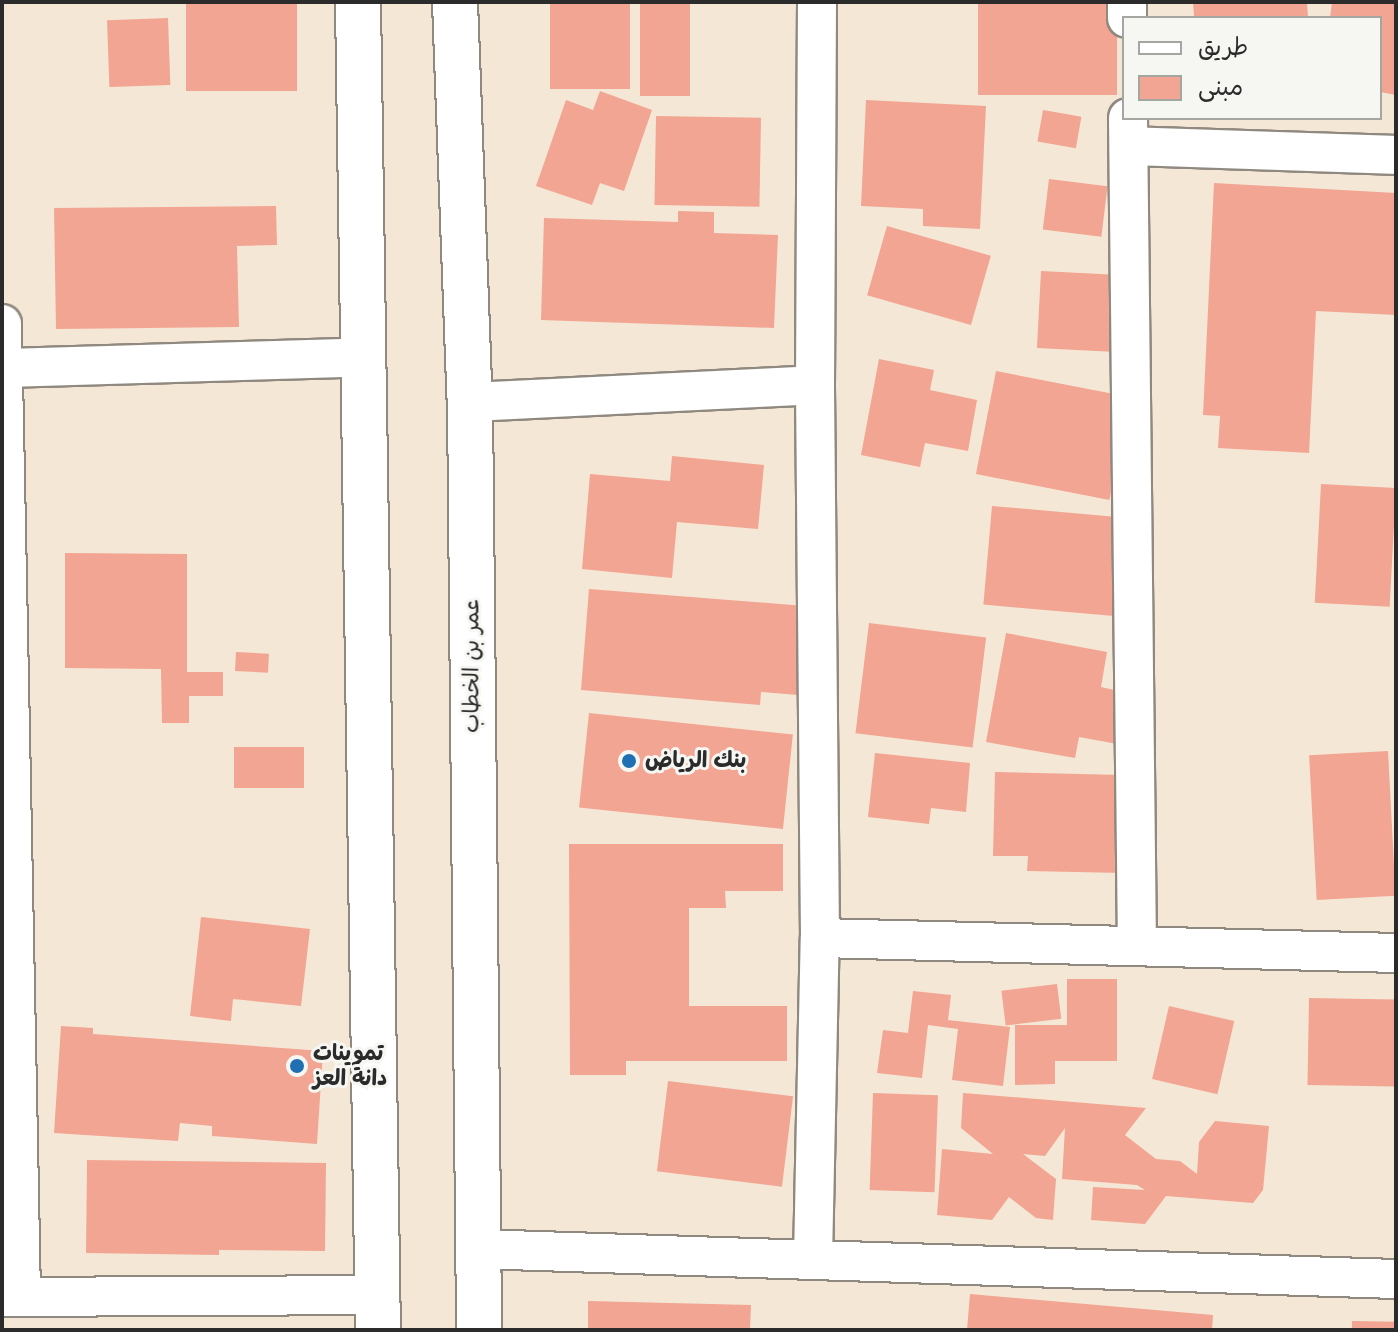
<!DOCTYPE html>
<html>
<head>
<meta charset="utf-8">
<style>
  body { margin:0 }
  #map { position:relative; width:1398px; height:1332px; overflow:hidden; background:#f5e7d6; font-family:"Balsamiq Sans","Playpen Sans Arabic",sans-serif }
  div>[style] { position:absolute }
  .building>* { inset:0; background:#f2a592; transform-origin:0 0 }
  .roads { filter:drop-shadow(2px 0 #908980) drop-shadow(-2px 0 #908980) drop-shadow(0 2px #908980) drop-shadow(0 -2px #908980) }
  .street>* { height:38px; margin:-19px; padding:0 19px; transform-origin:19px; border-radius:19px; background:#fff }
  .secondary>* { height:44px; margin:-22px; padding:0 22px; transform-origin:22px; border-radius:22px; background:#fff }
  .dots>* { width:22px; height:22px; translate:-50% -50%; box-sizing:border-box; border:4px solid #f6f6f2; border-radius:50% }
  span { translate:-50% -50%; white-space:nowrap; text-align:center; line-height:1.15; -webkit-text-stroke:6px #f6f6f2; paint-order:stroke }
  .street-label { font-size:22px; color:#2b2b2b }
  .poi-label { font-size:22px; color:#2b2b2b; font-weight:700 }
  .left { translate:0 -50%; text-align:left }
  .frame { position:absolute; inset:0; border:4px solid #2b2b2b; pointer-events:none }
  .legend { position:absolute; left:1122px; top:16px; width:260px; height:104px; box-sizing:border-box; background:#f6f6f2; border:2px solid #a5a5a2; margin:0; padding:10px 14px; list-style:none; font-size:24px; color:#2b2b2b }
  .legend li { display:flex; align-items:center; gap:16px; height:40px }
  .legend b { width:40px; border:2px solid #a5a5a2 }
</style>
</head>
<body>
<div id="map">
  <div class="building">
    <div style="left:186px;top:2px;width:111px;height:89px"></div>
    <div style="left:550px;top:2px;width:80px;height:87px"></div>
    <div style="left:640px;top:2px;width:50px;height:94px"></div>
    <div style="left:978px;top:2px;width:139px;height:93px"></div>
    <div style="clip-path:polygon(1193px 2px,1307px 2px,1308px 18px,1194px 16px)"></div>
    <div style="clip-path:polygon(1332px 2px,1396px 2px,1396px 95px,1380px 92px,1380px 18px,1330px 18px)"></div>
    <div style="left:168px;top:18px;width:67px;height:61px;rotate:88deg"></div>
    <div style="clip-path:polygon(600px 91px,652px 110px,624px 191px,600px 183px,592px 205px,536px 186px,566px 100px,593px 110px)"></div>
    <div style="clip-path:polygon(866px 100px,986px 106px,980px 229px,923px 226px,923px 209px,861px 206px)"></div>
    <div style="left:1043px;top:110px;width:39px;height:32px;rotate:10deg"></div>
    <div style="left:656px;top:116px;width:105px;height:89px;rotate:1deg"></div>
    <div style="left:1049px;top:179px;width:59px;height:51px;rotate:7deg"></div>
    <div style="clip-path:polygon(1214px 183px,1396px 193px,1396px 315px,1316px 311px,1309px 453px,1218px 448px,1220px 416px,1203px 415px)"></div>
    <div style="clip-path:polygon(276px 206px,277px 245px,237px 246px,239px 327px,56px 329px,54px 208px)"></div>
    <div style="clip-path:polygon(678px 211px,714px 212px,714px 233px,778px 235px,774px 328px,541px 320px,544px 218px,678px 222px)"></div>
    <div style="left:887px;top:226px;width:108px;height:72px;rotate:16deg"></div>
    <div style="left:1041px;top:271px;width:74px;height:77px;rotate:3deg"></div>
    <div style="clip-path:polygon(879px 359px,934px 370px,930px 390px,977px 400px,968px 451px,925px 443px,920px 467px,861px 455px)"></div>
    <div style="left:996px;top:371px;width:136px;height:105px;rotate:11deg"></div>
    <div style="clip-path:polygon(672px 456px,764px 465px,758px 529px,677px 522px,672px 578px,582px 569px,590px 474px,670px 481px)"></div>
    <div style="left:1321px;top:484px;width:75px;height:119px;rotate:3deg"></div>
    <div style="left:992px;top:506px;width:137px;height:99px;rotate:5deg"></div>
    <div style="clip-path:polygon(65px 553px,187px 554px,187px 672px,223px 672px,223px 696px,189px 696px,189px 723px,162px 723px,161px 669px,65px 668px)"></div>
    <div style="clip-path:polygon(589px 589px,805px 606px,798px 695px,761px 692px,760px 705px,581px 690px)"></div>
    <div style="left:869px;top:623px;width:118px;height:111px;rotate:7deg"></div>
    <div style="clip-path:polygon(1006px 633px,1107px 652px,1101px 687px,1132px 694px,1123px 745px,1079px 737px,1075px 758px,986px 742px)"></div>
    <div style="left:236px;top:652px;width:33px;height:19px;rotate:3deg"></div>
    <div style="left:589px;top:713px;width:205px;height:95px;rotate:6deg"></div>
    <div style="left:234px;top:747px;width:70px;height:41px"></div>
    <div style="left:1388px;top:751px;width:145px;height:79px;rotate:87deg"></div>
    <div style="clip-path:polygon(875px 753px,970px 763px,966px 812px,931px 808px,929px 824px,868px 817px)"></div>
    <div style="clip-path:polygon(995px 772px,1122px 775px,1124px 873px,1027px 871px,1028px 856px,993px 856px)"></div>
    <div style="clip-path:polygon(569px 844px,783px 844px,783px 891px,725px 891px,726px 908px,689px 908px,689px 1006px,787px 1006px,787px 1061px,626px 1061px,626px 1075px,570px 1075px)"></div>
    <div style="clip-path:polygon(201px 917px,310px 929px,301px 1006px,233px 999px,231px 1021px,190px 1016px)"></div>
    <div style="clip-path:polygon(1067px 979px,1117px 979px,1117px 1061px,1055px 1061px,1055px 1084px,1015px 1085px,1015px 1025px,1067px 1025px)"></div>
    <div style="left:1057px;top:984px;width:35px;height:56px;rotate:83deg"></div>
    <div style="clip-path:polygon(913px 991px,951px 995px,948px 1020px,1010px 1027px,1003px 1086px,952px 1080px,958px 1029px,928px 1025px,922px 1078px,877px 1073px,883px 1030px,908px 1033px)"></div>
    <div style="left:1309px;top:998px;width:87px;height:87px;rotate:1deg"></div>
    <div style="left:1169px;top:1006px;width:67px;height:75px;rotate:13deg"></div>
    <div style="clip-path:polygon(61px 1026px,93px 1028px,93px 1034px,323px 1051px,317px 1144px,212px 1136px,212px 1126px,180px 1123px,178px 1141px,54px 1133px)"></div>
    <div style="left:668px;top:1081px;width:126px;height:91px;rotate:7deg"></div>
    <div style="left:873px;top:1093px;width:65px;height:97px;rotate:2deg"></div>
    <div style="clip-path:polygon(963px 1093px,1146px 1108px,1125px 1135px,1156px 1159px,1180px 1161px,1197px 1174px,1199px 1142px,1215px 1121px,1269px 1126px,1263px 1190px,1253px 1203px,1166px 1196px,1145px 1224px,1091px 1220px,1093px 1187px,1145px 1190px,1137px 1185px,1062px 1179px,1065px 1128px,1045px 1156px,1023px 1154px,1056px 1179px,1053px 1220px,1036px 1218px,1009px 1197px,992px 1220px,937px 1215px,942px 1149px,993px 1154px,961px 1128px)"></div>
    <div style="clip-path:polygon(87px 1160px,326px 1163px,325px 1251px,219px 1250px,219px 1255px,86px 1253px)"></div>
    <div style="clip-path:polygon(970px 1294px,1213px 1315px,1212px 1330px,967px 1330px)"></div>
    <div style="clip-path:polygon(588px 1301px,751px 1305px,750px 1330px,588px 1330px)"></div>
    <div style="left:1352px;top:1321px;width:44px;height:9px;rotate:1deg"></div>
  </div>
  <div class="roads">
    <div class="street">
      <div style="left:1127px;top:2px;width:16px;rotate:90deg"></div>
      <div style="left:1128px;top:118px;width:827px;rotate:89.38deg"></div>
      <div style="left:1129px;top:146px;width:267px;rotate:1.9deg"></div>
      <div style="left:2px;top:324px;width:973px;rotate:88.88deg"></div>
      <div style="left:3px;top:368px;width:363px;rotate:-1.7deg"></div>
      <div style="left:470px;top:402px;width:345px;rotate:-2.8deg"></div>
      <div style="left:820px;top:938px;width:576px;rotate:1.49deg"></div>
      <div style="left:477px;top:1249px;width:919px;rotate:1.87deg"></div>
      <div style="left:813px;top:1259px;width:321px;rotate:-88.8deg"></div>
      <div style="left:820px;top:938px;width:553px;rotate:-90.52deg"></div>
      <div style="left:815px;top:385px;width:383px;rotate:-89.7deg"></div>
      <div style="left:2px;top:1297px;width:376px;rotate:-0.3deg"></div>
    </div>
    <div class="secondary">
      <div style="left:358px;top:2px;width:1328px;rotate:89.14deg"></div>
      <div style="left:455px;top:2px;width:400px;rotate:87.9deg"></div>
      <div style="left:470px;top:402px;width:928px;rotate:89.44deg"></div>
    </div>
  </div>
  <div class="dots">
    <div style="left:629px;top:761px;background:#1f6fb2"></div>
    <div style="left:297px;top:1066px;background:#1f6fb2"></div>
  </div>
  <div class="street-label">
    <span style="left:472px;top:666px;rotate:-90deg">عمر بن الخطاب</span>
  </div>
  <div class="poi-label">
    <span class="left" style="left:645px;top:761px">بنك الرياض</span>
    <span class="left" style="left:313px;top:1066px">تموينات<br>دانة العز</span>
  </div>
  <div class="frame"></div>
  <ul class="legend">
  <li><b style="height:10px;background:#fff"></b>طريق</li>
  <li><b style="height:22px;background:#f2a592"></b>مبنى</li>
  </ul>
</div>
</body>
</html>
